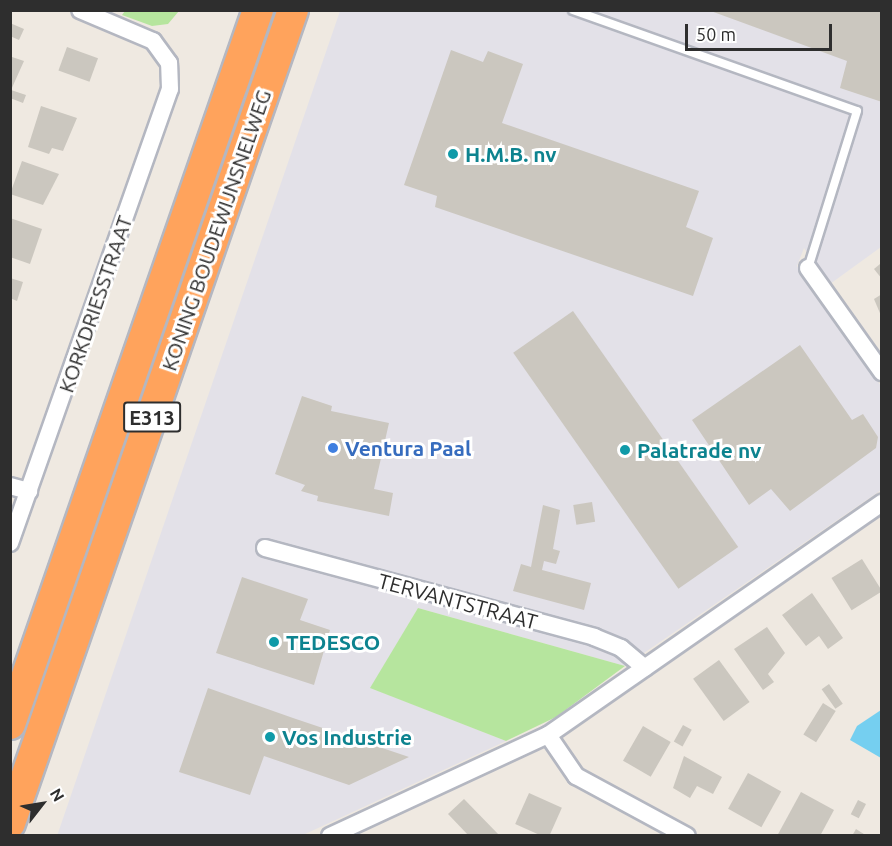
<!DOCTYPE html>
<html>
<head>
<meta charset="utf-8">
<style>
  body { margin:0 }
  #map { position:relative; width:892px; height:846px; overflow:hidden; background:#efe9e1; font-family:Ubuntu,sans-serif }
  div>[style] { position:absolute }
  .industrial>* { inset:0; background:#e3e1e8 }
  .green>* { inset:0; background:#b6e59e }
  .water>* { inset:0; background:#75cff0 }
  .building>* { inset:0; background:#cbc7bf; transform-origin:0 0 }
  .roads { filter:drop-shadow(2px 0 #b4b7c1) drop-shadow(-2px 0 #b4b7c1) drop-shadow(0 2px #b4b7c1) drop-shadow(0 -2px #b4b7c1) }
  .service>* { height:8px; margin:-4px; padding:0 4px; transform-origin:4px; border-radius:4px; background:#fff }
  .minor>* { height:16px; margin:-8px; padding:0 8px; transform-origin:8px; border-radius:8px; background:#fff }
  .motorway>* { height:30px; margin:-15px; padding:0 15px; transform-origin:15px; border-radius:15px; background:#ffa35c }
  .dots>* { width:16px; height:16px; translate:-50% -50%; box-sizing:border-box; border:3px solid #fff; border-radius:50% }
  span { translate:-50% -50%; white-space:nowrap; text-align:center; line-height:1.15; -webkit-text-stroke:6px #fff; paint-order:stroke }
  .shield-label span { padding:2px 4px; background:#fff; border:2px solid; border-radius:4px; -webkit-text-stroke-width:0 }
  .shield-label { font-size:20px; color:#2e2e2e; font-weight:700 }
  .culture-label { font-size:21px; color:#0d838f; font-weight:700 }
  .left { translate:0 -50%; text-align:left }
  .street-label { font-size:21px; color:#2e2e2e }
  .shop-label { font-size:21px; color:#366cbe; font-weight:700 }
  .frame { position:absolute; inset:0; border:12px solid #2e2e2e; pointer-events:none }
  .north { position:absolute; left:12px; top:774px; width:60px; height:60px; -webkit-text-stroke:4px #fff; paint-order:stroke; rotate:59deg; font-size:16px; font-weight:700; line-height:24px; text-align:center; color:#2e2e2e }
  .north::after { content:''; display:block; margin:auto; width:21px; height:27px; background:#2e2e2e; clip-path:polygon(50% 0,100% 100%,50% 72%,0 100%) }
  .scale { position:absolute; left:685px; top:24px; width:147px; height:27px; box-sizing:border-box; border:3px solid #2e2e2e; border-top:0; padding-left:8px; font-size:18px; line-height:21px; white-space:nowrap; color:#2e2e2e; -webkit-text-stroke:4px #fff; paint-order:stroke }
</style>
</head>
<body>
<div id="map">
  <div class="industrial">
    <div style="clip-path:polygon(340px 11px,881px 11px,881px 247px,830px 284px,804px 248px,797px 266px,881px 386px,881px 490px,625px 666px,418px 608px,371px 688px,506px 741px,303px 835px,57px 836px)"></div>
  </div>
  <div class="green">
    <div style="clip-path:polygon(125px 11px,125px 10px,179px 11px,168px 24px,152px 26px,122px 15px)"></div>
    <div style="clip-path:polygon(418px 608px,625px 666px,556px 717px,506px 741px,370px 688px)"></div>
  </div>
  <div class="water">
    <div style="clip-path:polygon(881px 710px,881px 758px,850px 740px,857px 726px)"></div>
  </div>
  <div class="building">
    <div style="clip-path:polygon(708px 10px,882px 10px,882px 102px,840px 88px,847px 61px)"></div>
    <div style="clip-path:polygon(10px 23px,24px 29px,19px 40px,10px 36px)"></div>
    <div style="left:67px;top:47px;width:33px;height:25px;rotate:20deg"></div>
    <div style="clip-path:polygon(451px 50px,483px 62px,488px 51px,523px 64px,502px 123px,699px 191px,686px 227px,713px 238px,693px 296px,435px 207px,437px 196px,404px 185px)"></div>
    <div style="clip-path:polygon(12px 57px,24px 61px,11px 90px,26px 95px,23px 103px,10px 98px)"></div>
    <div style="clip-path:polygon(41px 106px,77px 118px,63px 151px,52px 148px,49px 154px,28px 147px)"></div>
    <div style="clip-path:polygon(22px 161px,59px 174px,43px 205px,10px 194px)"></div>
    <div style="clip-path:polygon(10px 218px,42px 229px,30px 264px,10px 257px)"></div>
    <div style="clip-path:polygon(880px 264px,882px 265px,882px 279px,874px 269px)"></div>
    <div style="clip-path:polygon(10px 278px,23px 282px,17px 301px,10px 298px)"></div>
    <div style="clip-path:polygon(882px 294px,882px 318px,874px 299px)"></div>
    <div style="left:573px;top:311px;width:288px;height:73px;rotate:55deg"></div>
    <div style="clip-path:polygon(800px 345px,852px 420px,863px 414px,878px 437px,876px 448px,790px 511px,771px 489px,749px 505px,692px 420px)"></div>
    <div style="clip-path:polygon(302px 396px,332px 406px,331px 411px,389px 423px,374px 489px,393px 493px,389px 516px,317px 501px,318px 496px,301px 491px,305px 485px,275px 474px)"></div>
    <div style="left:592px;top:502px;width:20px;height:19px;rotate:81deg"></div>
    <div style="clip-path:polygon(543px 505px,560px 510px,553px 549px,560px 551px,556px 564px,544px 561px,542px 570px,591px 583px,584px 610px,513px 591px,521px 564px,531px 567px)"></div>
    <div style="left:862px;top:559px;width:38px;height:36px;rotate:58deg"></div>
    <div style="clip-path:polygon(242px 577px,308px 599px,300px 620px,330px 630px,314px 685px,216px 653px)"></div>
    <div style="clip-path:polygon(812px 593px,843px 638px,828px 649px,819px 636px,806px 646px,782px 615px)"></div>
    <div style="clip-path:polygon(767px 627px,785px 653px,768px 674px,774px 682px,763px 690px,734px 649px)"></div>
    <div style="left:719px;top:660px;width:52px;height:32px;rotate:54deg"></div>
    <div style="left:829px;top:684px;width:24px;height:9px;rotate:55deg"></div>
    <div style="clip-path:polygon(208px 688px,293px 718px,409px 757px,349px 785px,264px 756px,250px 795px,179px 772px)"></div>
    <div style="left:823px;top:703px;width:15px;height:37px;rotate:32deg"></div>
    <div style="left:683px;top:725px;width:10px;height:19px;rotate:29deg"></div>
    <div style="left:643px;top:726px;width:32px;height:40px;rotate:30deg"></div>
    <div style="clip-path:polygon(684px 756px,722px 777px,713px 794px,697px 786px,690px 798px,673px 788px)"></div>
    <div style="left:748px;top:773px;width:38px;height:41px;rotate:29deg"></div>
    <div style="clip-path:polygon(801px 792px,834px 810px,820px 836px,777px 836px)"></div>
    <div style="left:529px;top:793px;width:36px;height:34px;rotate:24deg"></div>
    <div style="clip-path:polygon(464px 799px,500px 836px,469px 836px,448px 814px)"></div>
    <div style="left:858px;top:800px;width:9px;height:16px;rotate:27deg"></div>
    <div style="clip-path:polygon(856px 829px,867px 836px,852px 836px)"></div>
  </div>
  <div class="roads">
    <div class="service">
      <div style="left:573px;top:10px;width:301px;rotate:19.6deg"></div>
      <div style="left:857px;top:111px;width:164px;rotate:107.3deg"></div>
    </div>
    <div class="minor">
      <div style="left:808px;top:268px;width:128px;rotate:54.6deg"></div>
      <div style="left:10px;top:486px;width:20px;rotate:15deg"></div>
      <div style="left:10px;top:543px;width:481px;rotate:-70.6deg"></div>
      <div style="left:170px;top:89px;width:26px;rotate:-92deg"></div>
      <div style="left:169px;top:63px;width:27px;rotate:-126deg"></div>
      <div style="left:153px;top:41px;width:79px;rotate:-157deg"></div>
      <div style="left:265px;top:548px;width:341px;rotate:15.1deg"></div>
      <div style="left:594px;top:637px;width:29px;rotate:22deg"></div>
      <div style="left:621px;top:648px;width:31px;rotate:40deg"></div>
      <div style="left:548px;top:735px;width:50px;rotate:55.7deg"></div>
      <div style="left:576px;top:776px;width:126px;rotate:28.4deg"></div>
      <div style="left:330px;top:836px;width:240px;rotate:-24.9deg"></div>
      <div style="left:548px;top:735px;width:407px;rotate:-34.8deg"></div>
    </div>
    <div class="motorway">
      <div style="left:10px;top:724px;width:756px;rotate:-70.85deg"></div>
      <div style="left:10px;top:823px;width:861px;rotate:-70.81deg"></div>
    </div>
  </div>
  <div class="dots">
    <div style="left:453px;top:154px;background:#0f9aa8"></div>
    <div style="left:333px;top:448px;background:#3f7fe0"></div>
    <div style="left:625px;top:450px;background:#0f9aa8"></div>
    <div style="left:274px;top:642px;background:#0f9aa8"></div>
    <div style="left:270px;top:737px;background:#0f9aa8"></div>
  </div>
  <div class="shield-label">
    <span style="left:152px;top:417px">E313</span>
  </div>
  <div class="culture-label">
    <span class="left" style="left:465px;top:154px">H.M.B. nv</span>
    <span class="left" style="left:637px;top:450px">Palatrade nv</span>
    <span class="left" style="left:286px;top:642px">TEDESCO</span>
    <span class="left" style="left:282px;top:737px">Vos Industrie</span>
  </div>
  <div class="street-label">
    <span style="left:216px;top:230px;rotate:-71deg">KONING BOUDEWIJNSNELWEG</span>
    <span style="left:95px;top:304px;rotate:-71deg">KORKDRIESSTRAAT</span>
    <span style="left:458px;top:601px;rotate:15deg">TERVANTSTRAAT</span>
  </div>
  <div class="shop-label">
    <span class="left" style="left:345px;top:448px">Ventura Paal</span>
  </div>
  <div class="frame"></div>
  <div class="north">N</div>
  <div class="scale">50 m</div>
</div>
</body>
</html>
